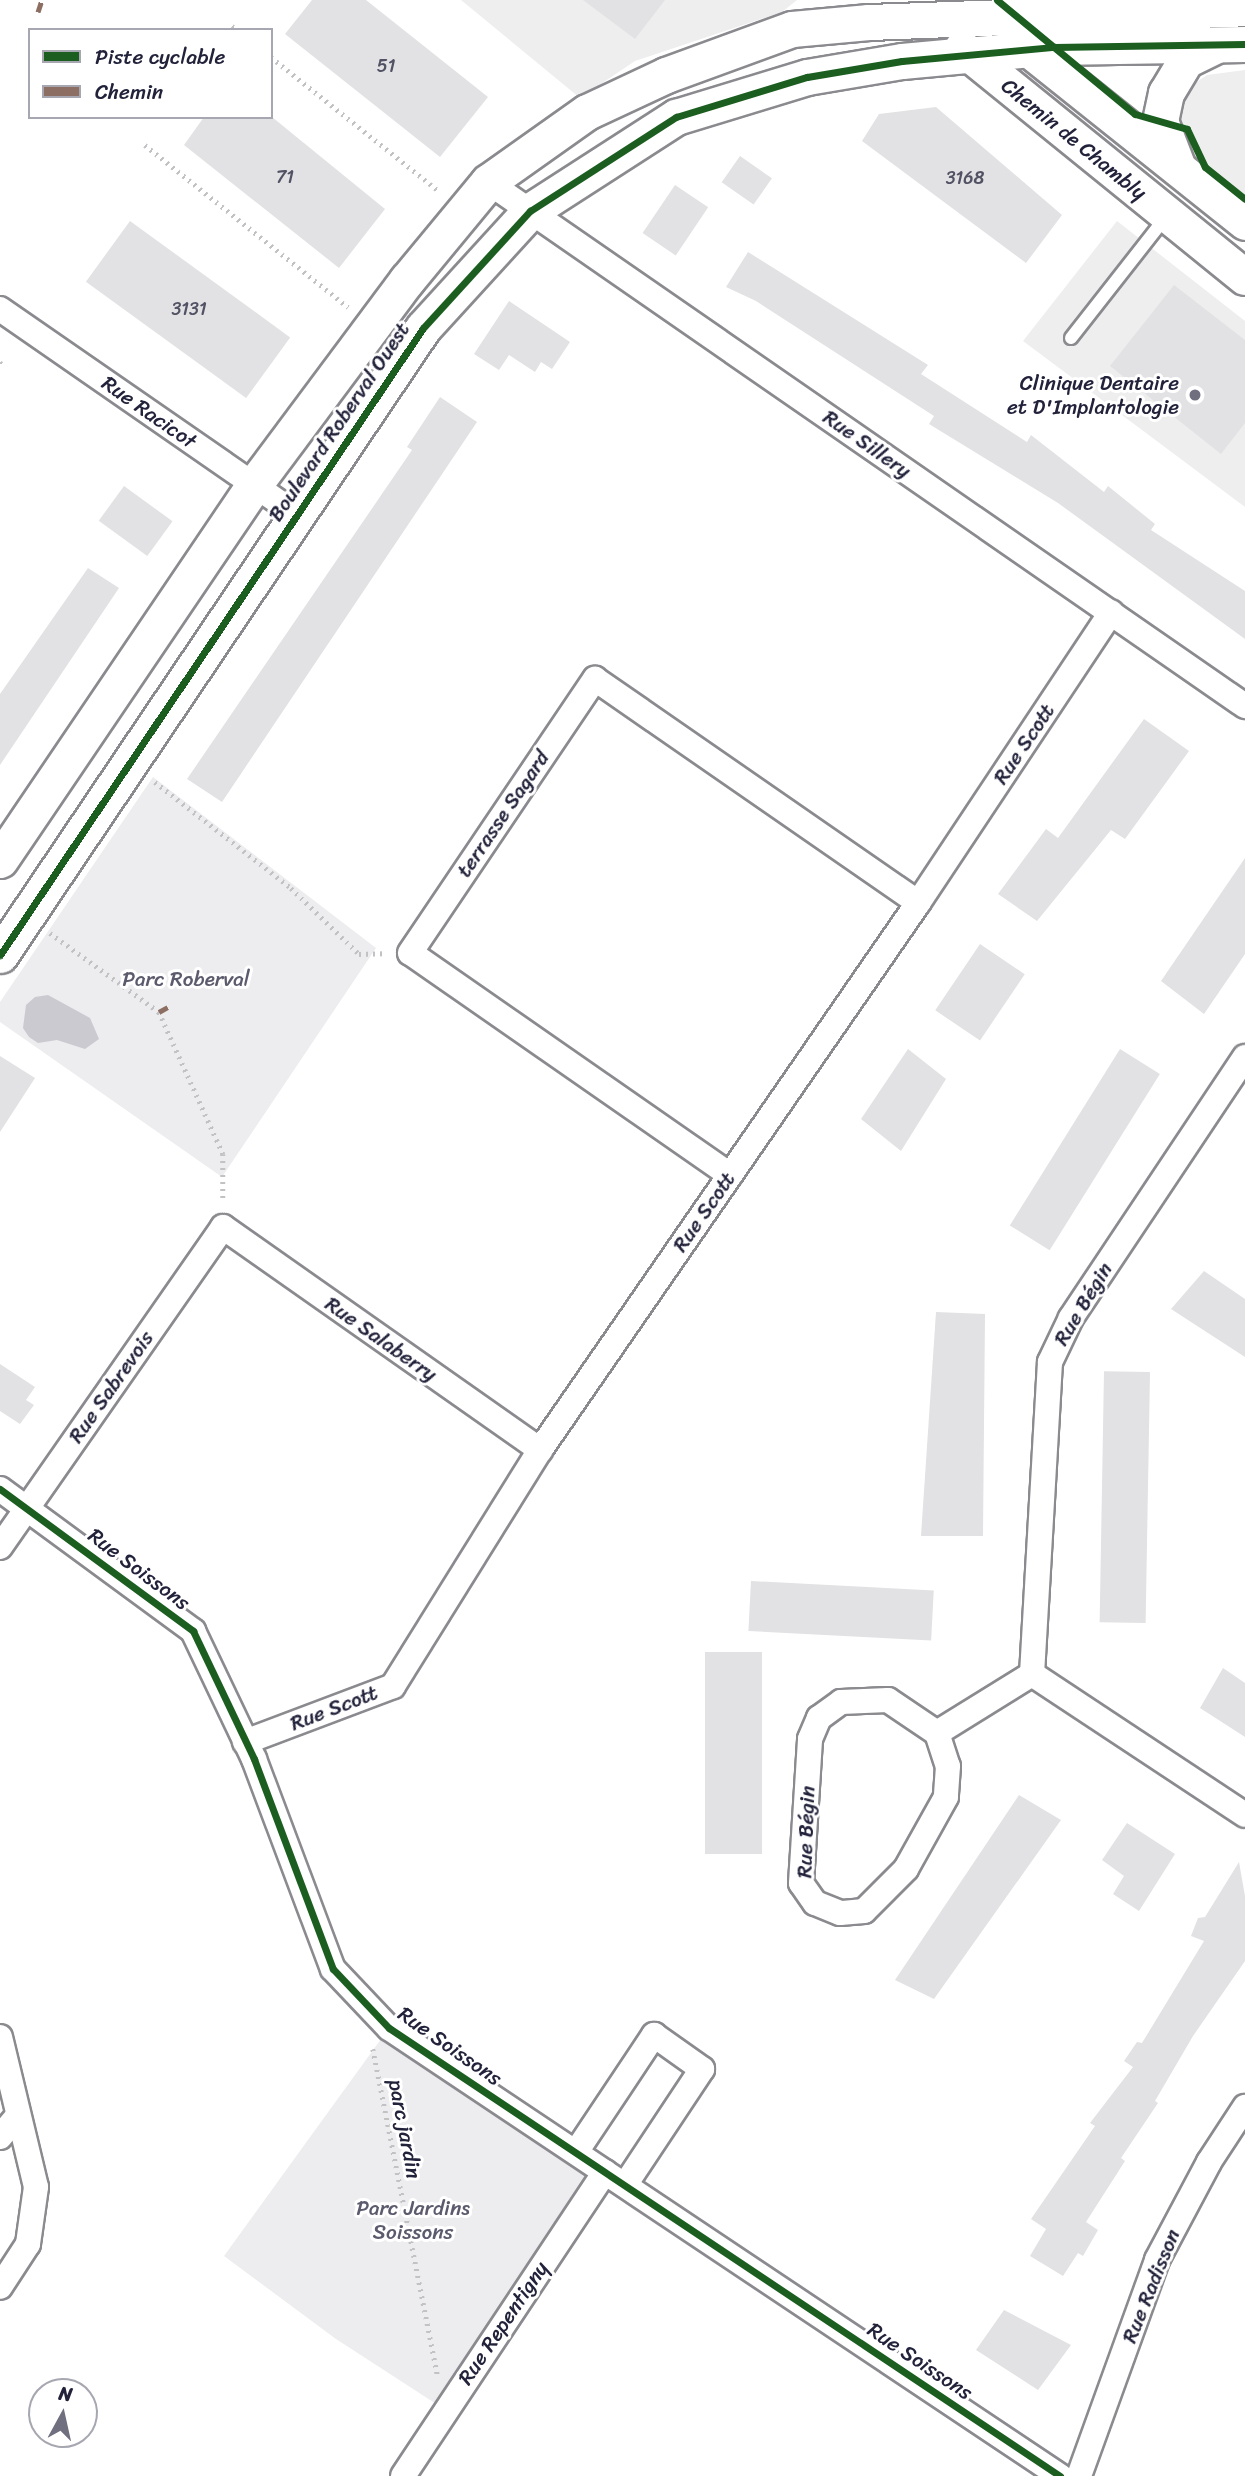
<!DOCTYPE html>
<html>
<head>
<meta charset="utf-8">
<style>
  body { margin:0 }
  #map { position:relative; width:1245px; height:2476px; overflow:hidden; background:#fff; font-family:Sriracha,sans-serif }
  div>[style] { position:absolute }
  .built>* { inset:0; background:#eeeeef }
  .green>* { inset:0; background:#ededef }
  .water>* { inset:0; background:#cacad0 }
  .building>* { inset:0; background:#e2e2e4; transform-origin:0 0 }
  .path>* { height:4.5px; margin-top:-2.25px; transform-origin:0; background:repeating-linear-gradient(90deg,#c2c2c4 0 2px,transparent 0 7px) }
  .roads { filter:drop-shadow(2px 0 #8a8a8f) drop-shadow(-2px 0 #8a8a8f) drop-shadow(0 2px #8a8a8f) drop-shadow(0 -2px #8a8a8f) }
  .lane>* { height:12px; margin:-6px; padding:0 6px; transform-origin:6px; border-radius:6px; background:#fff }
  .street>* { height:24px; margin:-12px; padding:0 12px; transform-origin:12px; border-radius:12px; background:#fff }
  .secondary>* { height:35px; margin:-17.5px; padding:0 17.5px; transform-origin:17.5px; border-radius:17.5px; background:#fff }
  .quiet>* { height:5px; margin-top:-2.5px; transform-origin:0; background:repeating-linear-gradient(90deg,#8d6e63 0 10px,transparent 0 15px) }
  .cycleway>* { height:7px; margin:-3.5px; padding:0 3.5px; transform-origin:3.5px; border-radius:3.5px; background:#1b5e20 }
  .dots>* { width:19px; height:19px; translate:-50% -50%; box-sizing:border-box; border:4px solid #fff; border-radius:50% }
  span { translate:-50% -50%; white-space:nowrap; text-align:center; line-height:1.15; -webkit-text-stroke:6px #fff; paint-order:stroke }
  .number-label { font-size:18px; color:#525265 }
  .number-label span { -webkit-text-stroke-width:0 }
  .street-label { font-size:21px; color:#22223b }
  .poi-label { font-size:21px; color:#22223b }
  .right { translate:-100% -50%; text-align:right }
  .park-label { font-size:21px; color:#5b5b6d }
  .legend { position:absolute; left:28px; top:28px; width:245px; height:91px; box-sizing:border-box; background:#fff; border:2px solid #a7a7b1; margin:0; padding:9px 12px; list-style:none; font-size:21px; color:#22223b }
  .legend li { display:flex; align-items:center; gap:14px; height:35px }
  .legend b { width:35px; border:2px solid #a7a7b1 }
  .north { position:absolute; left:28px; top:2378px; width:70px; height:70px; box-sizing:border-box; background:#fff; border:2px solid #a7a7b1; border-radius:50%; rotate:8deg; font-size:19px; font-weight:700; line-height:28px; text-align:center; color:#22223b }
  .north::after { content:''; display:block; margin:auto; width:24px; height:32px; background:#6f6f80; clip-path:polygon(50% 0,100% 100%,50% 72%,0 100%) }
</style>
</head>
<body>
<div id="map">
  <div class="built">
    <div style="clip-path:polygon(461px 0,797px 0,782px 12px,635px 61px,580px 98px)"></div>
    <div style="clip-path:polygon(1245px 70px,1245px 205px,1194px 166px,1176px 117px,1192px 85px,1207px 75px)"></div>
    <div style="clip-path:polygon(1117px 221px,1245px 321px,1245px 507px,1023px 341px)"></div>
  </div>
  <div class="green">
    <div style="clip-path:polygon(153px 777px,376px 948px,222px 1177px,0 1022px,0 1002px)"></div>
    <div style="clip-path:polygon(389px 2028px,605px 2172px,444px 2409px,336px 2339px,224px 2256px)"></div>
  </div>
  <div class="water">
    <div style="clip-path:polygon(48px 995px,90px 1018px,99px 1039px,85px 1049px,57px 1040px,38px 1043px,29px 1037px,23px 1028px,26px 1005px,35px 997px)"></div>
  </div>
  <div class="building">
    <div style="clip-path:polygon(312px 0,366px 0,488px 97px,440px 157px,285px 34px)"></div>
    <div style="clip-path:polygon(583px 0,665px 0,635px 39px)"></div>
    <div style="clip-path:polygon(936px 107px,1062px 215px,1026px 263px,862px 141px,879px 114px)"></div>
    <div style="clip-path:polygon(204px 117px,272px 117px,385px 209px,339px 268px,184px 145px)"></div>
    <div style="left:740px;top:156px;width:39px;height:32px;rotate:35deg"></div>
    <div style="left:675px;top:185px;width:40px;height:58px;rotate:34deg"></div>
    <div style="left:130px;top:221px;width:198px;height:75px;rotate:36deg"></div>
    <div style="clip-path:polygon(748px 252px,928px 365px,921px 374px,1027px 442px,1031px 435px,1104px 492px,1108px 486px,1155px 524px,1151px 530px,1245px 591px,1245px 639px,1058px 503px,929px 424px,934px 416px,756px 301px,726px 287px)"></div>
    <div style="clip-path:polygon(1174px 285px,1245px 340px,1245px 423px,1221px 454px,1110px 366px)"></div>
    <div style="clip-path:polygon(509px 301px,570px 342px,552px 369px,541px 362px,535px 372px,509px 355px,499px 370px,474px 354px)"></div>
    <div style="clip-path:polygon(440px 397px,477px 422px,222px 802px,187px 779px,412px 450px,407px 447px)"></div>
    <div style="left:124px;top:486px;width:60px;height:43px;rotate:36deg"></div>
    <div style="clip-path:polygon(88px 568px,119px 588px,0 765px,0 694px)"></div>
    <div style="clip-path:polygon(1144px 719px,1189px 751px,1125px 839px,1111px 830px,1037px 921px,998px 894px,1046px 829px,1058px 838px)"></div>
    <div style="clip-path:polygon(1245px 858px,1245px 954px,1204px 1014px,1161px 981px)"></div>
    <div style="left:980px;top:944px;width:54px;height:80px;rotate:34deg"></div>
    <div style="clip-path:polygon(908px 1049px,946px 1079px,901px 1151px,861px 1119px)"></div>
    <div style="left:1120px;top:1049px;width:47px;height:208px;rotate:32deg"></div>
    <div style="clip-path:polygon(0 1056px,35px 1078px,0 1132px)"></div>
    <div style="clip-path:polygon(1204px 1271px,1245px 1299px,1245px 1357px,1171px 1309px)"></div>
    <div style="clip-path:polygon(936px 1312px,985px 1314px,983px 1536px,921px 1536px)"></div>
    <div style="clip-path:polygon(0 1364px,35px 1387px,26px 1400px,34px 1405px,20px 1424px,0 1411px)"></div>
    <div style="left:1150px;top:1372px;width:251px;height:46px;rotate:91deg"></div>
    <div style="left:751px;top:1581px;width:183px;height:50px;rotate:3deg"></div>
    <div style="left:705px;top:1652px;width:57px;height:202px"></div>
    <div style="clip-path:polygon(1223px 1668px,1245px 1683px,1245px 1737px,1200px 1708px)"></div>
    <div style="clip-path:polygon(1019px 1795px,1061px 1820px,934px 1999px,895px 1980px)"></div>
    <div style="clip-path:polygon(1127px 1823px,1175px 1854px,1139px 1911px,1113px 1894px,1124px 1876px,1102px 1860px)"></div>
    <div style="clip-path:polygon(1239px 1862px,1245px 1896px,1245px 1961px,1193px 2036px,1155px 2101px,1158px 2103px,1121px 2158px,1125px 2161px,1086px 2222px,1098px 2230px,1083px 2256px,1078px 2253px,1063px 2276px,1030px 2256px,1046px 2229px,1031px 2219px,1095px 2126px,1090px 2123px,1133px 2067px,1124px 2061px,1137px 2042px,1142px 2043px,1204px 1941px,1191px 1936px,1198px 1918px,1205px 1917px)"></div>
    <div style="clip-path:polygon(1004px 2310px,1071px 2345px,1038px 2390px,976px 2350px)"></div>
  </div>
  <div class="path">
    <div style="left:232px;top:26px;width:6px;rotate:39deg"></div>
    <div style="left:271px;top:57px;width:215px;rotate:38.6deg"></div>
    <div style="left:145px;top:145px;width:260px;rotate:38.6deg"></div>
    <div style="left:0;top:362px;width:4px;rotate:56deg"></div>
    <div style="left:155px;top:782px;width:172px;rotate:37.9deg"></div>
    <div style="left:291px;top:888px;width:95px;rotate:44.1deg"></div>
    <div style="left:359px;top:954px;width:25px;rotate:-2deg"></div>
    <div style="left:50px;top:933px;width:135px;rotate:35.9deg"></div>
    <div style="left:159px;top:1012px;width:156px;rotate:65.7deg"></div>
    <div style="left:223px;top:1154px;width:48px;rotate:90deg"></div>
    <div style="left:373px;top:2049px;width:334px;rotate:78.8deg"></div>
  </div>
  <div class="roads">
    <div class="lane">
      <div style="left:1071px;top:338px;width:154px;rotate:-51.9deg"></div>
    </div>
    <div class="street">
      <div style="left:488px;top:182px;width:921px;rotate:34.69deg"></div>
      <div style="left:0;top:309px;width:362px;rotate:34.7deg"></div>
      <div style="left:1245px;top:1057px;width:314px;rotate:123.7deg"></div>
      <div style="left:1071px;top:1318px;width:49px;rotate:115.5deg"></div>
      <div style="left:1050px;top:1362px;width:313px;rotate:93.3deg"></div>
      <div style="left:1032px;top:1674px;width:255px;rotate:33.5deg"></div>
      <div style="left:730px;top:1175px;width:389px;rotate:-145.2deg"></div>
      <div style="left:410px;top:953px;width:331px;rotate:-56deg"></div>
      <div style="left:595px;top:679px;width:393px;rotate:34.7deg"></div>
      <div style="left:0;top:1489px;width:240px;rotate:36.3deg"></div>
      <div style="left:193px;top:1631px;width:142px;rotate:64.5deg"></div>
      <div style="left:254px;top:1759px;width:224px;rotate:69.4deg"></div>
      <div style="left:333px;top:1969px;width:81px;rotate:46.5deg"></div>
      <div style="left:389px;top:2028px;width:807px;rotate:33.73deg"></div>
      <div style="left:0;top:1547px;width:390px;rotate:-55.1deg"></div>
      <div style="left:223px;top:1227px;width:388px;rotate:35.1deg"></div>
      <div style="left:888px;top:1700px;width:59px;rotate:34deg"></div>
      <div style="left:937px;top:1733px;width:35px;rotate:72deg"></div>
      <div style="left:948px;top:1766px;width:31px;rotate:94deg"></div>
      <div style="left:946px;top:1797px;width:82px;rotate:119.1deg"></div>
      <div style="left:906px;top:1869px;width:59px;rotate:135deg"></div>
      <div style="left:864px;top:1911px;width:24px;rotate:175deg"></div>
      <div style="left:840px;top:1913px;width:27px;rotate:-158deg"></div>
      <div style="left:815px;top:1903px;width:24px;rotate:-125deg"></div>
      <div style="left:801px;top:1883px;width:144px;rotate:-86.4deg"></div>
      <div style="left:810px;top:1739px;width:23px;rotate:-67deg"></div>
      <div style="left:819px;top:1718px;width:27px;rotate:-36deg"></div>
      <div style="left:841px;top:1702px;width:47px;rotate:-2.4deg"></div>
      <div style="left:937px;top:1733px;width:112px;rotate:-31.8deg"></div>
      <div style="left:245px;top:1742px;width:158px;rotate:-20.7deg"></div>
      <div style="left:393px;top:1686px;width:278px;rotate:-58.1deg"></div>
      <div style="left:540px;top:1450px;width:665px;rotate:-55.35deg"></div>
      <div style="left:918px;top:903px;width:349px;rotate:-56.4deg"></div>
      <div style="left:0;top:2037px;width:154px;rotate:76.5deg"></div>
      <div style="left:36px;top:2187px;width:58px;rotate:98deg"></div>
      <div style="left:28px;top:2244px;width:51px;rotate:123.1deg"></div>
      <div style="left:0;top:2137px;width:26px;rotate:-50deg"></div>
      <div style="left:576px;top:2152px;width:141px;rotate:-56.3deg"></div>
      <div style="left:654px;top:2035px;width:59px;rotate:35.3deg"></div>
      <div style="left:702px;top:2069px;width:139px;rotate:123.6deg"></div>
      <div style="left:403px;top:2476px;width:365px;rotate:-56.4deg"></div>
      <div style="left:1079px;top:2476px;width:230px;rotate:-70.1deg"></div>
      <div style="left:1157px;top:2260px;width:111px;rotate:-62deg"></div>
      <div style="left:1209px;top:2162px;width:66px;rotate:-56.8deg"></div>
    </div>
    <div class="secondary">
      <div style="left:1021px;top:43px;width:287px;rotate:38.6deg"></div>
      <div style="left:962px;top:48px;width:364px;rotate:39deg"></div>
      <div style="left:1177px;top:165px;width:47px;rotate:-111.1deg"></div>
      <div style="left:1160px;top:121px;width:29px;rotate:-78deg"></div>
      <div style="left:1166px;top:93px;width:39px;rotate:-59deg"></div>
      <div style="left:1186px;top:60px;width:34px;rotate:-26deg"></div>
      <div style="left:0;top:860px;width:453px;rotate:-55.9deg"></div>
      <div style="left:254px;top:485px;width:256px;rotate:-53.3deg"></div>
      <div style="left:407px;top:280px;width:127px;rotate:-50.4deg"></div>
      <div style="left:488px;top:182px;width:121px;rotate:-35.3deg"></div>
      <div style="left:587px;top:112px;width:87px;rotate:-25.1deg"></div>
      <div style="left:666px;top:75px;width:134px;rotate:-20.1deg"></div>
      <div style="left:792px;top:29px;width:77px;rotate:-5.2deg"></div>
      <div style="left:869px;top:22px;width:376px;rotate:-2.1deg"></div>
      <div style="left:0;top:955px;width:756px;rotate:-55.99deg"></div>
      <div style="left:423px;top:328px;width:159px;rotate:-47.6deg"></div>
      <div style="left:530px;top:211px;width:174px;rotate:-32.8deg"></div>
      <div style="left:676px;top:117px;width:137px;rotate:-17deg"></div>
      <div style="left:807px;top:77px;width:96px;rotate:-9.6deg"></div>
      <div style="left:902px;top:61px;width:153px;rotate:-5.3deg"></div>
      <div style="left:1054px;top:47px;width:191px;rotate:-0.9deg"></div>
    </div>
  </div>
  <div class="quiet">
    <div style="left:38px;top:12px;width:13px;rotate:-72deg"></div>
    <div style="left:159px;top:1012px;width:10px;rotate:-29deg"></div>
  </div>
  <div class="cycleway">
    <div style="left:997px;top:0;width:179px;rotate:39.6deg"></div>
    <div style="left:1135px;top:114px;width:54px;rotate:16.1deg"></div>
    <div style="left:1187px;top:129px;width:42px;rotate:64.7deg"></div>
    <div style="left:1205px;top:167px;width:51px;rotate:38.7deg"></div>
    <div style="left:0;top:955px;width:756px;rotate:-55.99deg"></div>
    <div style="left:423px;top:328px;width:159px;rotate:-47.6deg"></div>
    <div style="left:530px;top:211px;width:174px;rotate:-32.8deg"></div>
    <div style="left:676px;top:117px;width:137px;rotate:-17deg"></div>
    <div style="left:807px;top:77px;width:96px;rotate:-9.6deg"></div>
    <div style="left:902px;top:61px;width:153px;rotate:-5.3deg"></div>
    <div style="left:1054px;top:47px;width:191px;rotate:-0.9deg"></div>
    <div style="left:0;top:1489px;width:240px;rotate:36.3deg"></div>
    <div style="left:193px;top:1631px;width:142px;rotate:64.5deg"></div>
    <div style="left:254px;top:1759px;width:224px;rotate:69.4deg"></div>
    <div style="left:333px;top:1969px;width:81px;rotate:46.5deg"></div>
    <div style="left:389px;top:2028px;width:807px;rotate:33.73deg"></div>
  </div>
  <div class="dots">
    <div style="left:1195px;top:395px;background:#6f6f80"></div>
  </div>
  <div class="number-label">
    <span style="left:386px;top:66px">51</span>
    <span style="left:285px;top:177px">71</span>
    <span style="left:965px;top:178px">3168</span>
    <span style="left:189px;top:309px">3131</span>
  </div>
  <div class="street-label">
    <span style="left:1074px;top:139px;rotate:39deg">Chemin de Chambly</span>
    <span style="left:149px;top:412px;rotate:35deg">Rue Racicot</span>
    <span style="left:339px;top:422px;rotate:-56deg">Boulevard Roberval Ouest</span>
    <span style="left:867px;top:444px;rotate:35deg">Rue Sillery</span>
    <span style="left:1024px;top:744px;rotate:-56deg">Rue Scott</span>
    <span style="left:503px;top:814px;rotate:-56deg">terrasse Sagard</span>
    <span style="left:704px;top:1212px;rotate:-55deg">Rue Scott</span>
    <span style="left:1083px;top:1304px;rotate:-59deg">Rue Bégin</span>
    <span style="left:381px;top:1339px;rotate:35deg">Rue Salaberry</span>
    <span style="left:111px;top:1387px;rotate:-55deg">Rue Sabrevois</span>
    <span style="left:139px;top:1569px;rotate:37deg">Rue Soissons</span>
    <span style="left:334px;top:1708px;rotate:-21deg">Rue Scott</span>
    <span style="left:806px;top:1832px;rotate:-88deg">Rue Bégin</span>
    <span style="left:450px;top:2046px;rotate:35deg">Rue Soissons</span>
    <span style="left:405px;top:2129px;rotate:79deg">parc jardin</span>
    <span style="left:1151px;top:2286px;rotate:-68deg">Rue Radisson</span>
    <span style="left:503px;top:2323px;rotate:-56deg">Rue Repentigny</span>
    <span style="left:920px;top:2361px;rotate:34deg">Rue Soissons</span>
  </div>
  <div class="poi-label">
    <span class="right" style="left:1179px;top:395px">Clinique Dentaire<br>et D'Implantologie</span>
  </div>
  <div class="park-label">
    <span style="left:186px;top:979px">Parc Roberval</span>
    <span style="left:413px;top:2220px">Parc Jardins<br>Soissons</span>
  </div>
  <ul class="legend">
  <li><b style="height:9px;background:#1b5e20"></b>Piste cyclable</li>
  <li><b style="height:9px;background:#8d6e63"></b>Chemin</li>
  </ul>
  <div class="north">N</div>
</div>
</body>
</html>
